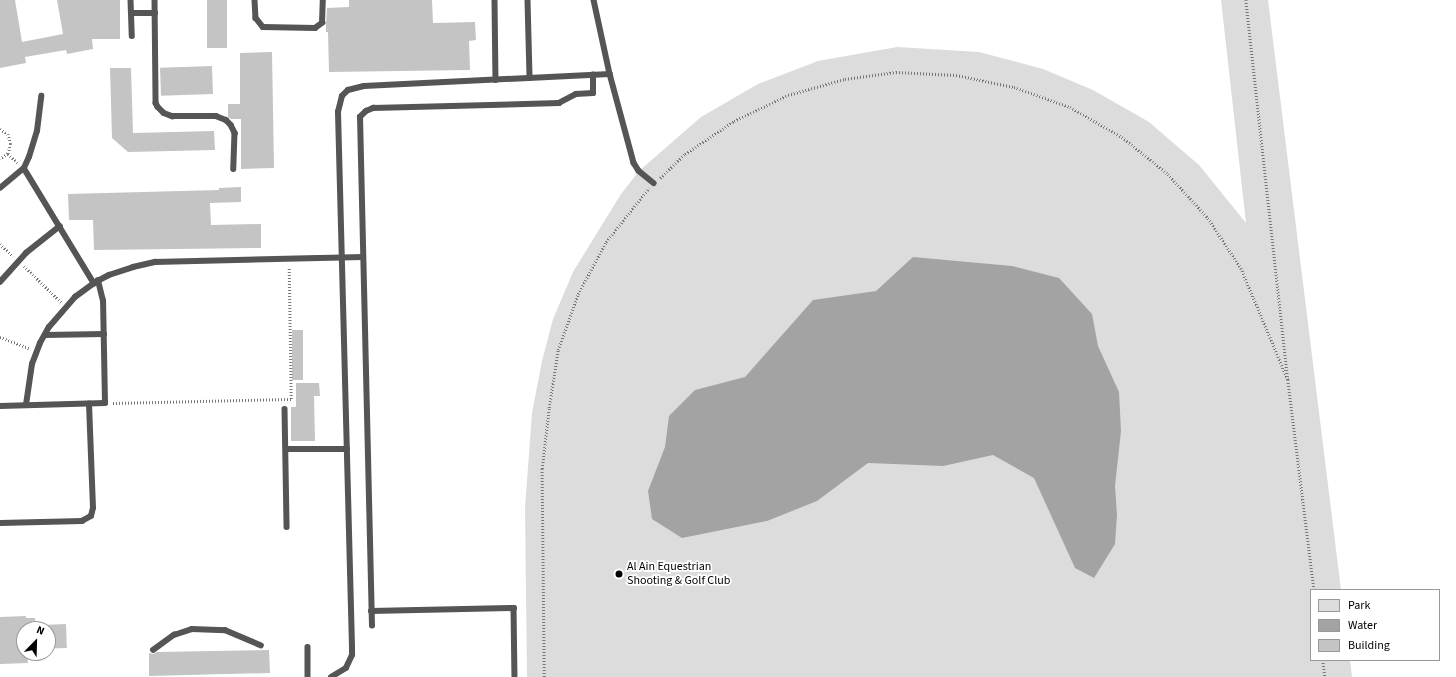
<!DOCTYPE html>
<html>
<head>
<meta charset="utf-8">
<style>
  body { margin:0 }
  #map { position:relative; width:1456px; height:677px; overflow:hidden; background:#fff; font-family:"Source Sans 3",sans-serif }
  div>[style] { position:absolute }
  .green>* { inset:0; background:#dcdcdc }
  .water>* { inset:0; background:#a3a3a3 }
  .building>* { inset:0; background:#c4c4c4; transform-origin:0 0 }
  .path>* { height:2.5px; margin-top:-1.25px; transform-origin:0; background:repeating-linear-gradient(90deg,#777 0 1px,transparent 0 3px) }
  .lane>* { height:5.5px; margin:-2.75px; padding:0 2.75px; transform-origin:2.75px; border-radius:2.75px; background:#555 }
  .dots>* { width:11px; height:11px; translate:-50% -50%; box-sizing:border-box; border:2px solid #fff; border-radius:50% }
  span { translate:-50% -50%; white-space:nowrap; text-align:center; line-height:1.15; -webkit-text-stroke:3.5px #fff; paint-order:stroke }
  .poi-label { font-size:12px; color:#000 }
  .left { translate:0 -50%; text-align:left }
  .legend { position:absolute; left:1310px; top:589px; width:130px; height:72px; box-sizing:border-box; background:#fff; border:1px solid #999; margin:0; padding:5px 7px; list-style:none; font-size:12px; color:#000 }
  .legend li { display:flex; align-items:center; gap:8px; height:20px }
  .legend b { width:20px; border:1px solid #999 }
  .north { position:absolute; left:16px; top:621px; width:40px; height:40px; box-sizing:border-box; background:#fff; border:1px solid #999; border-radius:50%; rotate:23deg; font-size:11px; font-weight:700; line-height:16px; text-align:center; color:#000 }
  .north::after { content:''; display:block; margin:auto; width:14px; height:18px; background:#000; clip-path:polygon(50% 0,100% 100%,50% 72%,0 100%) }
</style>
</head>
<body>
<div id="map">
  <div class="green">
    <div style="clip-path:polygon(1221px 0,1268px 0,1341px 590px,1311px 590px,1311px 660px,1350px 660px,1352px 677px,527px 677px,525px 508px,532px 413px,542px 361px,553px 319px,573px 272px,621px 194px,639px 171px,701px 117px,758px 84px,818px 61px,897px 47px,979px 52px,1043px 69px,1093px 90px,1149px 122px,1199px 165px,1246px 223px)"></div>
  </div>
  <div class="water">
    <div style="clip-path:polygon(913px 257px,1012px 266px,1059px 278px,1092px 314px,1098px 346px,1119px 392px,1121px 431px,1115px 486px,1117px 515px,1115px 544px,1094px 578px,1075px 568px,1034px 478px,993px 455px,943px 466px,868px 463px,817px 501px,767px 521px,682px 538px,652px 519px,648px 491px,665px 447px,669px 416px,695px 390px,745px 377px,813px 300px,876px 291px)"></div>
  </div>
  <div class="building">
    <div style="clip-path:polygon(0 0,15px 0,22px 42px,63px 34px,57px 0,120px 0,120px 39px,92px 39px,93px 49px,67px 54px,66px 50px,25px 57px,26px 63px,0 68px)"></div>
    <div style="left:207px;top:0;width:20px;height:48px"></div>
    <div style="clip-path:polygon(349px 0,432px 0,433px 23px,475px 22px,476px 40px,469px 41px,470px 70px,329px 72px,328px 32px,326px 32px,326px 25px,327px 8px,349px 7px)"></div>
    <div style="clip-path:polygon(272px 52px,274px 168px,241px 169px,241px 119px,231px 119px,228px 117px,228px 104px,240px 104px,240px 53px)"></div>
    <div style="left:212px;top:66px;width:28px;height:52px;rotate:88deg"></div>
    <div style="clip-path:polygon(110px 68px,131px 68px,133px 133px,214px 131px,215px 150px,128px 152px,112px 138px)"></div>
    <div style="clip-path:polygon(241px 187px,241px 202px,210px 203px,211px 225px,261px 224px,261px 248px,94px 250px,93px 220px,69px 220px,68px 194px,219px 190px,219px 188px)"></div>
    <div style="left:292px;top:330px;width:11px;height:50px"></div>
    <div style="clip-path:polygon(296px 383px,319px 383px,320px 396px,314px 396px,315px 441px,291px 441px,291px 407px,296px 407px)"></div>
    <div style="clip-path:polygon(26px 616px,26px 618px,35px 618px,36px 629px,24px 629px,24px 653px,27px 653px,28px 663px,0 664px,0 617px)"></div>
    <div style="left:66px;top:624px;width:24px;height:18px;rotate:88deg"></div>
    <div style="clip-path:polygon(269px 650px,270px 673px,149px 676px,149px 653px,153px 654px,157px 652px)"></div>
  </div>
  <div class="path">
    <div style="left:1246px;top:0;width:382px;rotate:83.7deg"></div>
    <div style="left:1288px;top:380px;width:212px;rotate:82.9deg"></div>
    <div style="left:0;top:129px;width:9px;rotate:32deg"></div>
    <div style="left:8px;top:134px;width:10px;rotate:73deg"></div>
    <div style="left:11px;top:144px;width:10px;rotate:107deg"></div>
    <div style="left:8px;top:154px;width:9px;rotate:148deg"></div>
    <div style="left:8px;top:154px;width:13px;rotate:42deg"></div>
    <div style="left:660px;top:178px;width:35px;rotate:-44deg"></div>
    <div style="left:685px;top:154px;width:59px;rotate:-34deg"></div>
    <div style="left:734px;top:121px;width:60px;rotate:-25.7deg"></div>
    <div style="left:788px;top:95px;width:59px;rotate:-15.7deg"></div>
    <div style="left:845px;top:79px;width:51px;rotate:-7.8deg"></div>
    <div style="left:896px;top:72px;width:60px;rotate:2.9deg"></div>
    <div style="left:956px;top:75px;width:59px;rotate:11.7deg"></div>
    <div style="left:1014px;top:87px;width:59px;rotate:19.7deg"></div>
    <div style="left:1070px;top:107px;width:60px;rotate:30deg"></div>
    <div style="left:1122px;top:137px;width:59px;rotate:38.8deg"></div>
    <div style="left:1168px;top:174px;width:59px;rotate:47.7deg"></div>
    <div style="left:1208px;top:218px;width:60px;rotate:56.6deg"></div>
    <div style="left:1241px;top:268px;width:121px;rotate:67.2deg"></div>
    <div style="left:0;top:244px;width:18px;rotate:43deg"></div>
    <div style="left:24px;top:266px;width:52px;rotate:44.2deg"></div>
    <div style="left:0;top:337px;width:31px;rotate:21deg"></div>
    <div style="left:113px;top:403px;width:178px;rotate:-1.3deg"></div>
    <div style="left:291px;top:399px;width:131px;rotate:-90.9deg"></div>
    <div style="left:1323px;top:660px;width:17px;rotate:83deg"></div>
    <div style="left:544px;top:677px;width:208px;rotate:-90.6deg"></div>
    <div style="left:542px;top:469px;width:61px;rotate:-83.5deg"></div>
    <div style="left:549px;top:408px;width:59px;rotate:-81.2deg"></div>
    <div style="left:558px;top:350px;width:59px;rotate:-70.3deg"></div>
    <div style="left:578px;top:294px;width:59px;rotate:-61.7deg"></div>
    <div style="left:606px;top:242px;width:69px;rotate:-51.5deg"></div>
  </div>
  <div class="lane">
    <div style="left:131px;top:0;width:36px;rotate:88deg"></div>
    <div style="left:155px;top:0;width:103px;rotate:89.4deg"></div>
    <div style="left:156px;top:103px;width:4px;rotate:63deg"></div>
    <div style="left:158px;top:107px;width:8px;rotate:45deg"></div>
    <div style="left:164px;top:113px;width:9px;rotate:21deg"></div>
    <div style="left:172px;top:116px;width:44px"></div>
    <div style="left:216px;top:116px;width:11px;rotate:22deg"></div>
    <div style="left:226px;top:120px;width:7px;rotate:45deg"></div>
    <div style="left:231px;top:125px;width:9px;rotate:63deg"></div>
    <div style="left:235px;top:133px;width:36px;rotate:92deg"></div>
    <div style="left:255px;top:0;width:18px;rotate:87deg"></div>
    <div style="left:256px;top:18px;width:11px;rotate:52deg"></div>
    <div style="left:263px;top:27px;width:52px;rotate:1.1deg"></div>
    <div style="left:315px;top:28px;width:9px;rotate:-36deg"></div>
    <div style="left:322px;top:23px;width:23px;rotate:-88deg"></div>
    <div style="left:495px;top:0;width:80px;rotate:89.3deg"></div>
    <div style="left:528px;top:0;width:78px;rotate:88.5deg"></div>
    <div style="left:594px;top:0;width:76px;rotate:77.8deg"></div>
    <div style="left:610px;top:74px;width:92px;rotate:74.9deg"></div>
    <div style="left:634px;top:163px;width:9px;rotate:58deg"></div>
    <div style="left:639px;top:171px;width:19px;rotate:39deg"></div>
    <div style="left:131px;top:13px;width:24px"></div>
    <div style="left:24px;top:168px;width:135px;rotate:58.7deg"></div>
    <div style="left:0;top:188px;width:31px;rotate:-40deg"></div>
    <div style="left:24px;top:168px;width:12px;rotate:-66deg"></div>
    <div style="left:29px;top:157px;width:27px;rotate:-73deg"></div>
    <div style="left:37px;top:131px;width:35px;rotate:-83deg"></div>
    <div style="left:0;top:282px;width:39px;rotate:-48deg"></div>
    <div style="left:26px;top:253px;width:43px;rotate:-38.5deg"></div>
    <div style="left:45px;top:335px;width:59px;rotate:-1deg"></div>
    <div style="left:26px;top:405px;width:41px;rotate:-81.7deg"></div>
    <div style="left:32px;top:364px;width:22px;rotate:-69deg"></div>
    <div style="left:40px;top:343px;width:18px;rotate:-61deg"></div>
    <div style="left:49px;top:327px;width:40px;rotate:-49deg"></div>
    <div style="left:75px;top:297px;width:24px;rotate:-36deg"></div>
    <div style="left:94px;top:283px;width:17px;rotate:-28deg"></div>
    <div style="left:109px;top:275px;width:25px;rotate:-18deg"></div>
    <div style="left:133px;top:267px;width:23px;rotate:-13deg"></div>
    <div style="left:155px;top:262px;width:208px;rotate:-1.4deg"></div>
    <div style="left:0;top:406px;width:105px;rotate:-1.6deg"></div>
    <div style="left:105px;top:403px;width:102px;rotate:-91.1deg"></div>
    <div style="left:103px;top:301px;width:21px;rotate:-104deg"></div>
    <div style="left:285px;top:409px;width:118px;rotate:89deg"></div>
    <div style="left:286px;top:449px;width:61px"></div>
    <div style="left:0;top:523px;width:82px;rotate:-1.4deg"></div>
    <div style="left:82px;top:521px;width:10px;rotate:-29deg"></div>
    <div style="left:91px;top:516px;width:8px;rotate:-76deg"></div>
    <div style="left:93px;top:508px;width:104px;rotate:-92.2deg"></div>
    <div style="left:371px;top:611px;width:143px;rotate:-1.2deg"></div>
    <div style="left:514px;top:608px;width:69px;rotate:89.2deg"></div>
    <div style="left:372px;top:626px;width:509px;rotate:-91.35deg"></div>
    <div style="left:360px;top:117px;width:8px;rotate:-45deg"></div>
    <div style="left:366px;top:111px;width:8px;rotate:-23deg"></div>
    <div style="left:373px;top:108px;width:186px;rotate:-1.5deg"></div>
    <div style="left:559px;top:103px;width:19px;rotate:-28deg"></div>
    <div style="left:576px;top:94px;width:17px;rotate:-3deg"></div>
    <div style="left:593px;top:93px;width:18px;rotate:-90deg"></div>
    <div style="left:308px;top:647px;width:30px;rotate:90deg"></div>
    <div style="left:153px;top:650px;width:26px;rotate:-36deg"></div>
    <div style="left:174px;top:635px;width:19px;rotate:-18deg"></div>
    <div style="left:192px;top:629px;width:33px;rotate:2deg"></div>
    <div style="left:225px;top:630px;width:39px;rotate:23deg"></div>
    <div style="left:331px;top:677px;width:17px;rotate:-31deg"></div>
    <div style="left:346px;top:668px;width:14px;rotate:-65deg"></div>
    <div style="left:352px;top:655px;width:8px;rotate:-90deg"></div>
    <div style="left:352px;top:647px;width:535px;rotate:-91.5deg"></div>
    <div style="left:338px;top:112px;width:16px;rotate:-76deg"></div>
    <div style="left:342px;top:96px;width:8px;rotate:-45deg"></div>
    <div style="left:348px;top:90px;width:16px;rotate:-14deg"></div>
    <div style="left:364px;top:86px;width:246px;rotate:-2.8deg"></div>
  </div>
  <div class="dots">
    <div style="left:619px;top:574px;background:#000"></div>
  </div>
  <div class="poi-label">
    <span class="left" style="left:627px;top:574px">Al Ain Equestrian<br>Shooting &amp; Golf Club</span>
  </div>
  <ul class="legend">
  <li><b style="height:11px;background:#dcdcdc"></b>Park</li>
  <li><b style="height:11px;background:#a3a3a3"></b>Water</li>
  <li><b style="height:11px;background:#c4c4c4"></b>Building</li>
  </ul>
  <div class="north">N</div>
</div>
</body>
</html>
